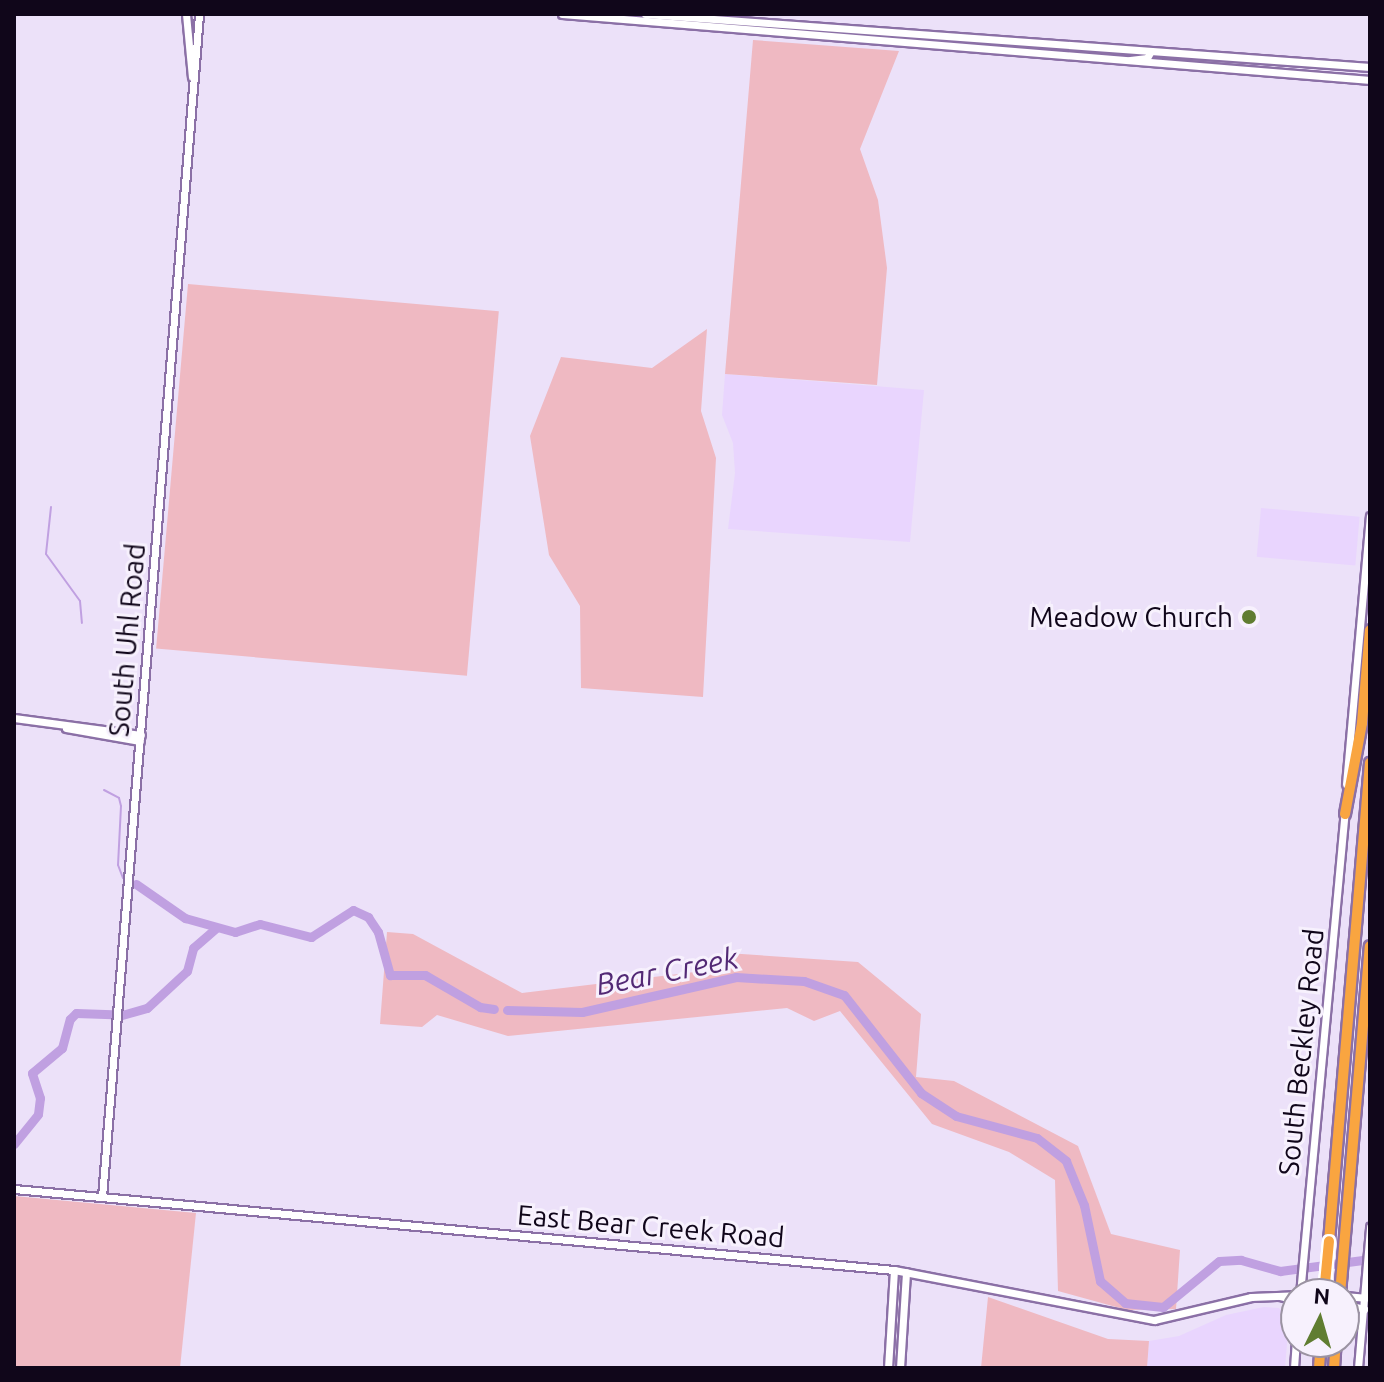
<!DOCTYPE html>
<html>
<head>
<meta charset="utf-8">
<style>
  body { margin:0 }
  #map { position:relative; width:1384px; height:1382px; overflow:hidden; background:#ece1f9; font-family:Ubuntu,sans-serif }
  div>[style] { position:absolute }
  .built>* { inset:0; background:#e9d5fe; transform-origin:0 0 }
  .green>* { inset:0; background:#efb9c2; transform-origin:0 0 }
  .stream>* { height:2px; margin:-1px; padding:0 1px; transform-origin:1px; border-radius:1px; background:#c0a0e1 }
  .river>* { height:9px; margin:-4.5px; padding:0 4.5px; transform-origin:4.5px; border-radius:4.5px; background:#c0a0e1 }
  .roads { filter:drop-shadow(2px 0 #8b70a6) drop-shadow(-2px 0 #8b70a6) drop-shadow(0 2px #8b70a6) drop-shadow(0 -2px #8b70a6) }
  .tertiary>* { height:7px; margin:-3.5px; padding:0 3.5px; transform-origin:3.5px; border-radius:3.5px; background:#fff }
  .secondary>* { height:7px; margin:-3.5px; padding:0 3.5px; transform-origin:3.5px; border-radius:3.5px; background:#fff }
  .motorway>* { height:10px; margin:-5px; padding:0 5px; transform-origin:5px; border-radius:5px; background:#f9a540 }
  .bridges { filter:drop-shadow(2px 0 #fff) drop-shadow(-2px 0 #fff) drop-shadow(0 2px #fff) drop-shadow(0 -2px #fff) }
  .motorway-bridge>* { height:10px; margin:-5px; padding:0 5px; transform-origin:5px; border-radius:5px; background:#f9a540 }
  .dots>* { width:22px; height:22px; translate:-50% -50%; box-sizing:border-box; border:4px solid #f7f1fd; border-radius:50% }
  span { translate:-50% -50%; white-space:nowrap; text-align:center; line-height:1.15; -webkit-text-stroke:6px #f7f1fd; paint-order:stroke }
  .poi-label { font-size:28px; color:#10061a }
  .right { translate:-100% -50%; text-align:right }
  .street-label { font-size:28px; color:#10061a }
  .water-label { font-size:30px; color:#532975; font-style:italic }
  .frame { position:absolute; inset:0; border:16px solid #10061a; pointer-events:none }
  .north { position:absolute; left:1280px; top:1278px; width:80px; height:80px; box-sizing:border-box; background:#f7f1fd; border:2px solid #9b93a2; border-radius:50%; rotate:5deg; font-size:22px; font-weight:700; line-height:32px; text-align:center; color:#10061a }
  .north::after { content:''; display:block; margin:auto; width:28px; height:36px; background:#607d31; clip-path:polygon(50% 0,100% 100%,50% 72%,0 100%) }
</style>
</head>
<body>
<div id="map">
  <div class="built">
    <div style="clip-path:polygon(725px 374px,924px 390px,910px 542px,728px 529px,735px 473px,733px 443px,722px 415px)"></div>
    <div style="left:1261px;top:508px;width:99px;height:49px;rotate:5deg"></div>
    <div style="clip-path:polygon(1264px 1307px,1279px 1308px,1289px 1320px,1285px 1368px,1147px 1368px,1149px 1341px,1179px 1336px,1226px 1315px)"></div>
  </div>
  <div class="green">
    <div style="clip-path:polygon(753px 40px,899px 51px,860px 149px,878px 200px,887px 268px,877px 385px,725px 374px)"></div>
    <div style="left:188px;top:284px;width:312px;height:366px;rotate:5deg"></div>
    <div style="clip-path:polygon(707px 329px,701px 411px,716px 458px,703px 697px,581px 688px,580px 606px,549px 555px,530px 436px,561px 357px,652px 368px)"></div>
    <div style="clip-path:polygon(387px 932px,413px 934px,522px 993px,703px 971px,727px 953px,858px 962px,921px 1014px,916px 1077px,954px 1081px,1078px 1146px,1111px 1234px,1180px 1250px,1176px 1309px,1127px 1310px,1058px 1291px,1055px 1180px,1009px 1152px,932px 1124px,840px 1011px,814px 1021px,787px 1008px,508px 1036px,437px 1015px,422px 1027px,380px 1024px)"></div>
    <div style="clip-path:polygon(14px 1196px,196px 1213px,180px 1368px,14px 1368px)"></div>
    <div style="clip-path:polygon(988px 1297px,1108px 1339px,1149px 1341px,1147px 1368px,981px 1368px)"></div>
  </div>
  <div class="stream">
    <div style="left:51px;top:507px;width:47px;rotate:96.1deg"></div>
    <div style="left:46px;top:554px;width:58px;rotate:54.1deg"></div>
    <div style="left:80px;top:601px;width:22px;rotate:85deg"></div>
    <div style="left:104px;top:790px;width:17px;rotate:28deg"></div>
    <div style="left:119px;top:798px;width:8px;rotate:76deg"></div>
    <div style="left:121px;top:806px;width:59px;rotate:92.9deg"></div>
    <div style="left:118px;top:865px;width:14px;rotate:69deg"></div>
  </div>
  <div class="river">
    <div style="left:136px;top:884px;width:60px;rotate:34.8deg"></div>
    <div style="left:185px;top:918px;width:52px;rotate:15.6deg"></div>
    <div style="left:235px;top:932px;width:26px;rotate:-18deg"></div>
    <div style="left:260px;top:924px;width:53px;rotate:14.3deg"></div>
    <div style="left:311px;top:937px;width:50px;rotate:-32.7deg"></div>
    <div style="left:353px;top:910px;width:17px;rotate:25deg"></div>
    <div style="left:368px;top:917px;width:18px;rotate:56deg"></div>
    <div style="left:378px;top:932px;width:45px;rotate:74.4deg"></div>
    <div style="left:390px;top:975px;width:35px"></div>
    <div style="left:425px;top:975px;width:64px;rotate:30.2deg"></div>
    <div style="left:480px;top:1007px;width:14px;rotate:8deg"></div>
    <div style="left:507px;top:1010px;width:75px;rotate:1.5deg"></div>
    <div style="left:582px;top:1012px;width:158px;rotate:-12.8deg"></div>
    <div style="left:736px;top:977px;width:68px;rotate:3.4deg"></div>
    <div style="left:804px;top:981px;width:42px;rotate:19.3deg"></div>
    <div style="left:844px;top:995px;width:125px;rotate:51.8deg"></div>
    <div style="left:921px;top:1093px;width:42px;rotate:33.3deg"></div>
    <div style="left:956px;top:1116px;width:84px;rotate:15.2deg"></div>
    <div style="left:1037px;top:1138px;width:37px;rotate:38deg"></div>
    <div style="left:1066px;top:1161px;width:48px;rotate:67.8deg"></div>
    <div style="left:1084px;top:1205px;width:78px;rotate:78.1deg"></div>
    <div style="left:1100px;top:1281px;width:33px;rotate:41deg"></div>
    <div style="left:1125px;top:1303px;width:38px;rotate:6deg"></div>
    <div style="left:1163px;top:1307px;width:72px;rotate:-39.4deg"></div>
    <div style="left:1219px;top:1261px;width:22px;rotate:-3deg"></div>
    <div style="left:1241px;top:1260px;width:41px;rotate:15.8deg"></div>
    <div style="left:1280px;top:1271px;width:91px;rotate:-7.6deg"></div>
    <div style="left:122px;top:1015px;width:26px;rotate:-16deg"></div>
    <div style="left:147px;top:1008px;width:54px;rotate:-42.8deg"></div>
    <div style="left:187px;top:971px;width:24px;rotate:-75deg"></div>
    <div style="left:193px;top:948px;width:30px;rotate:-41deg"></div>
    <div style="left:14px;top:1144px;width:38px;rotate:-51deg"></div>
    <div style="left:38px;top:1114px;width:16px;rotate:-83deg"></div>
    <div style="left:40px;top:1098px;width:26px;rotate:-108deg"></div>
    <div style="left:32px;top:1073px;width:39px;rotate:-40deg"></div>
    <div style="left:62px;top:1048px;width:30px;rotate:-75deg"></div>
    <div style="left:70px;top:1019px;width:8px;rotate:-45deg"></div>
    <div style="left:76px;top:1013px;width:36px;rotate:2deg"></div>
  </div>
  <div class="roads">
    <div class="tertiary">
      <div style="left:14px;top:718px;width:128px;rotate:7.6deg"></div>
      <div style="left:66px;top:728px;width:75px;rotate:10deg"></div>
      <div style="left:888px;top:1368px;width:98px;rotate:-86.5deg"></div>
      <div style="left:900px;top:1368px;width:96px;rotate:-86.4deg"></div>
    </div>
    <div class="secondary">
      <div style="left:186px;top:14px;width:63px;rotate:84.6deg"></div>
      <div style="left:562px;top:14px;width:811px;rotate:4.67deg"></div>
      <div style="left:645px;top:14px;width:727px;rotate:4.18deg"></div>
      <div style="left:1130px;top:60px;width:17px;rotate:-7deg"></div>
      <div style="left:1147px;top:58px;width:8px;rotate:-60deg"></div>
      <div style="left:1346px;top:784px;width:269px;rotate:-84.9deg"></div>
      <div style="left:14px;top:1189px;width:884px;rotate:5.26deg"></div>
      <div style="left:894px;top:1270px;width:265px;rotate:10.9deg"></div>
      <div style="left:1154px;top:1320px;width:100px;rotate:-13.3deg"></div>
      <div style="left:1251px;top:1297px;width:76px;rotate:-2.3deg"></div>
      <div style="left:102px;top:1197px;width:1187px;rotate:-85.31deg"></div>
      <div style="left:1300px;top:1294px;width:483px;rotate:-84.7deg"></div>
      <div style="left:1280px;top:1296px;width:16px;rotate:14deg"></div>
      <div style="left:1344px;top:1296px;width:21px;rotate:5deg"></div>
      <div style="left:1344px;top:1304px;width:21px;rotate:14deg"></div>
      <div style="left:1294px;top:1368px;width:31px;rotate:-86deg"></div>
      <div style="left:1358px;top:1368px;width:142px;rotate:-85.1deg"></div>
    </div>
    <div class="motorway">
      <div style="left:1345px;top:814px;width:93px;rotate:-79.4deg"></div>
      <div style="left:1362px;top:723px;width:93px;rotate:-85.1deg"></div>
      <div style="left:1329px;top:1241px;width:480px;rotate:-85.1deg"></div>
      <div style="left:1340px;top:1294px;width:349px;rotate:-85.1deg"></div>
      <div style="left:1319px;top:1368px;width:26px;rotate:-86deg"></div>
      <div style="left:1334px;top:1368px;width:26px;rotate:-86deg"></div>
    </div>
  </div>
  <div class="bridges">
    <div class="motorway-bridge">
      <div style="left:1324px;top:1294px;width:53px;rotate:-84.6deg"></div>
    </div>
  </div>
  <div class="dots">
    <div style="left:1249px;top:617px;background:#607d31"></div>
  </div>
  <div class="poi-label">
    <span class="right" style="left:1233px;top:617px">Meadow Church</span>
  </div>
  <div class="street-label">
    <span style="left:127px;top:640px;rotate:-85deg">South Uhl Road</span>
    <span style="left:1301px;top:1052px;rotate:-84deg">South Beckley Road</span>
    <span style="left:651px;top:1226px;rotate:5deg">East Bear Creek Road</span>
  </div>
  <div class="water-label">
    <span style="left:667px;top:971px;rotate:-11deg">Bear Creek</span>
  </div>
  <div class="frame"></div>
  <div class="north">N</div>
</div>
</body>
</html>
